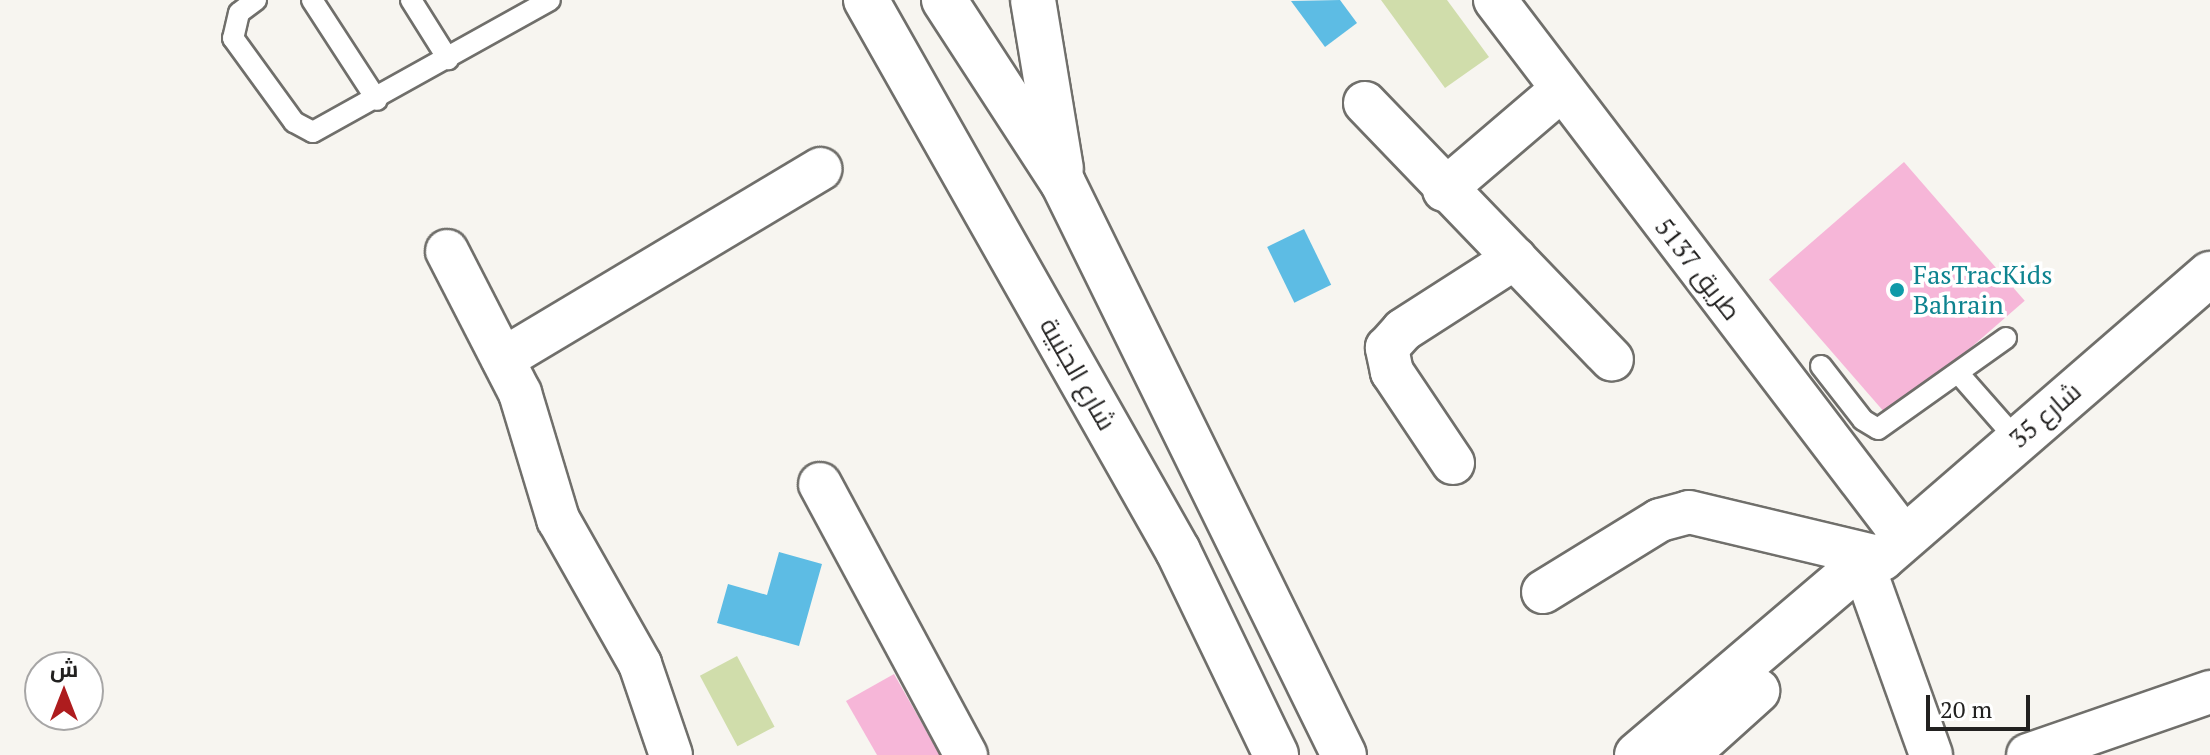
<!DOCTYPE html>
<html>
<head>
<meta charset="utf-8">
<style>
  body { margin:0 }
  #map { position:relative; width:2210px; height:755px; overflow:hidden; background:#f7f5f0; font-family:"PT Serif",Cairo,serif }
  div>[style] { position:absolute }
  .green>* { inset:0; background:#d0ddab; transform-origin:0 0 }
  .water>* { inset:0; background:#5dbce4; transform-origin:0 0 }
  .building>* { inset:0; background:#f6b6d8; transform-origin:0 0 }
  .roads { filter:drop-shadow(2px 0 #706f6b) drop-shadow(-2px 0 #706f6b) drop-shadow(0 2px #706f6b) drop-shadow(0 -2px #706f6b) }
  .lane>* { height:20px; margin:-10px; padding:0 10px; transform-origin:10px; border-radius:10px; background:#fff }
  .street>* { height:42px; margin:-21px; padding:0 21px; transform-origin:21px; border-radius:21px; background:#fff }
  .secondary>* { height:44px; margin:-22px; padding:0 22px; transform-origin:22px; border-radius:22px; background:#fff }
  .primary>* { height:44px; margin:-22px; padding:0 22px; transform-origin:22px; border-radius:22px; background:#fff }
  .dots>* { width:22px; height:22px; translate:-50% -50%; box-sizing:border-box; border:4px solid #fff; border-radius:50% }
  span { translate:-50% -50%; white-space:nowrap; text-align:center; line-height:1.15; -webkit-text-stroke:7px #fff; paint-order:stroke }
  .street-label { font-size:26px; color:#222120 }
  .culture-label { font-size:26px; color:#0d838f }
  .left { translate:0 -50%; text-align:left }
  .north { position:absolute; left:24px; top:651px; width:80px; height:80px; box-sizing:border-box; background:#fff; border:2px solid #a7a6a6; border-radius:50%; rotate:0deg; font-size:22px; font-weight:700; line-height:32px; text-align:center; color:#222120 }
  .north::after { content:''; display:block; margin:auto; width:28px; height:36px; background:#ae1c1e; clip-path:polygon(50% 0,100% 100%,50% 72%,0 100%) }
  .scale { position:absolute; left:1926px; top:695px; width:104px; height:36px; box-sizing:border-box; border:4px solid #222120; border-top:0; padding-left:10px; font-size:24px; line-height:28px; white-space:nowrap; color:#222120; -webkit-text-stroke:6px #fff; paint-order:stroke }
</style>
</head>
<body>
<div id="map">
  <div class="green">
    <div style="clip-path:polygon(1381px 0,1447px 0,1489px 57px,1445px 88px)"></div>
    <div style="left:737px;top:656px;width:80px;height:42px;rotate:62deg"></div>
  </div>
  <div class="water">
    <div style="clip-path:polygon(1340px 0,1357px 23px,1325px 47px,1291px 1px)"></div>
    <div style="left:1304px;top:229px;width:62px;height:41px;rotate:64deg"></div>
    <div style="clip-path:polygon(779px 552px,822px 564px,799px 646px,717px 623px,728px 584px,767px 595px)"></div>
  </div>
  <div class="building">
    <div style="left:1904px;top:162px;width:184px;height:179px;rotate:49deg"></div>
    <div style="clip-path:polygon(894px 674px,940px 755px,877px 755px,846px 701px)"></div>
  </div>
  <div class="roads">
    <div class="lane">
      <div style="left:256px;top:0;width:21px;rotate:143deg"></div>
      <div style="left:239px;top:13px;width:26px;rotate:103deg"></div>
      <div style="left:233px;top:38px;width:104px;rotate:54deg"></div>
      <div style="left:294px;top:122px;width:21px;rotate:28deg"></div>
      <div style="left:313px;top:132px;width:271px;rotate:-29.1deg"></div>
      <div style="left:312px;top:0;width:119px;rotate:57deg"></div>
      <div style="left:411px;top:0;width:70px;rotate:57.9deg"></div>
      <div style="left:1821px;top:366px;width:68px;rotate:52.1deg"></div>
      <div style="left:1863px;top:420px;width:17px;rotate:31deg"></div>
      <div style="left:1878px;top:429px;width:157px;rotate:-35.4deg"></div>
      <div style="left:1959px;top:374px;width:88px;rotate:48.7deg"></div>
    </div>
    <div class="street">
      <div style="left:1495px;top:0;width:674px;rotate:52.72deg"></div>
      <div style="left:1365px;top:103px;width:356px;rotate:46.1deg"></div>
      <div style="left:1444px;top:190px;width:154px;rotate:-40.5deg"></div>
      <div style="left:447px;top:251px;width:160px;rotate:62.8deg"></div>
      <div style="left:520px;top:393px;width:132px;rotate:73.2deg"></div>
      <div style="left:558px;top:519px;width:167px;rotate:60.5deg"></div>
      <div style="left:640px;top:664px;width:96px;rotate:71.2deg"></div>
      <div style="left:503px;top:359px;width:370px;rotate:-30.9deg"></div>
      <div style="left:1453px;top:463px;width:110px;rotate:-123.8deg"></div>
      <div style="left:1392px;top:372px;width:25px;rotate:-102deg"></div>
      <div style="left:1387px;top:348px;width:24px;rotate:-48deg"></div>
      <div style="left:1403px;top:330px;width:133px;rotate:-32.7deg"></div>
      <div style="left:820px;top:484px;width:308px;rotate:61.7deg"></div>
      <div style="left:1871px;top:587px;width:178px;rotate:70.3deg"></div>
      <div style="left:1543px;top:592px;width:137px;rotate:-31.6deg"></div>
      <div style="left:1660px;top:520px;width:30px;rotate:-15deg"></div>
      <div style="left:1689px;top:512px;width:198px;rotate:13.4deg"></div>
      <div style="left:2028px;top:755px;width:193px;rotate:-19.1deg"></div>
    </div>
    <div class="secondary">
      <div style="left:1637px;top:755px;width:273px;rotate:-40.4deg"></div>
      <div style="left:1845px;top:578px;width:42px;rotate:-28.4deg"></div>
      <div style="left:1882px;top:558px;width:434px;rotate:-40.9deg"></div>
      <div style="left:1686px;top:755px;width:96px;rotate:-42deg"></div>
    </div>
    <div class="primary">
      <div style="left:866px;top:0;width:633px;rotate:60.48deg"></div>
      <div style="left:1178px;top:551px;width:226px;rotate:64.3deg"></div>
      <div style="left:944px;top:0;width:218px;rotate:57deg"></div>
      <div style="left:1063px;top:183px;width:637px;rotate:63.84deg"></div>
      <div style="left:1033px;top:0;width:171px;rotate:80.6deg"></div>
    </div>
  </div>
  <div class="dots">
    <div style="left:1897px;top:290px;background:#0f9aa8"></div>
  </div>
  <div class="street-label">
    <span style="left:1698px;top:269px;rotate:52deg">طريق 5137</span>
    <span style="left:1078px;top:374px;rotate:60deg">شارع الجنبية</span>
    <span style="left:2045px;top:415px;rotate:-41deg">شارع 35</span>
  </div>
  <div class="culture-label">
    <span class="left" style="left:1913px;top:290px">FasTracKids<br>Bahrain</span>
  </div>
  <div class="north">ش</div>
  <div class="scale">20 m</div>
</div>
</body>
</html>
